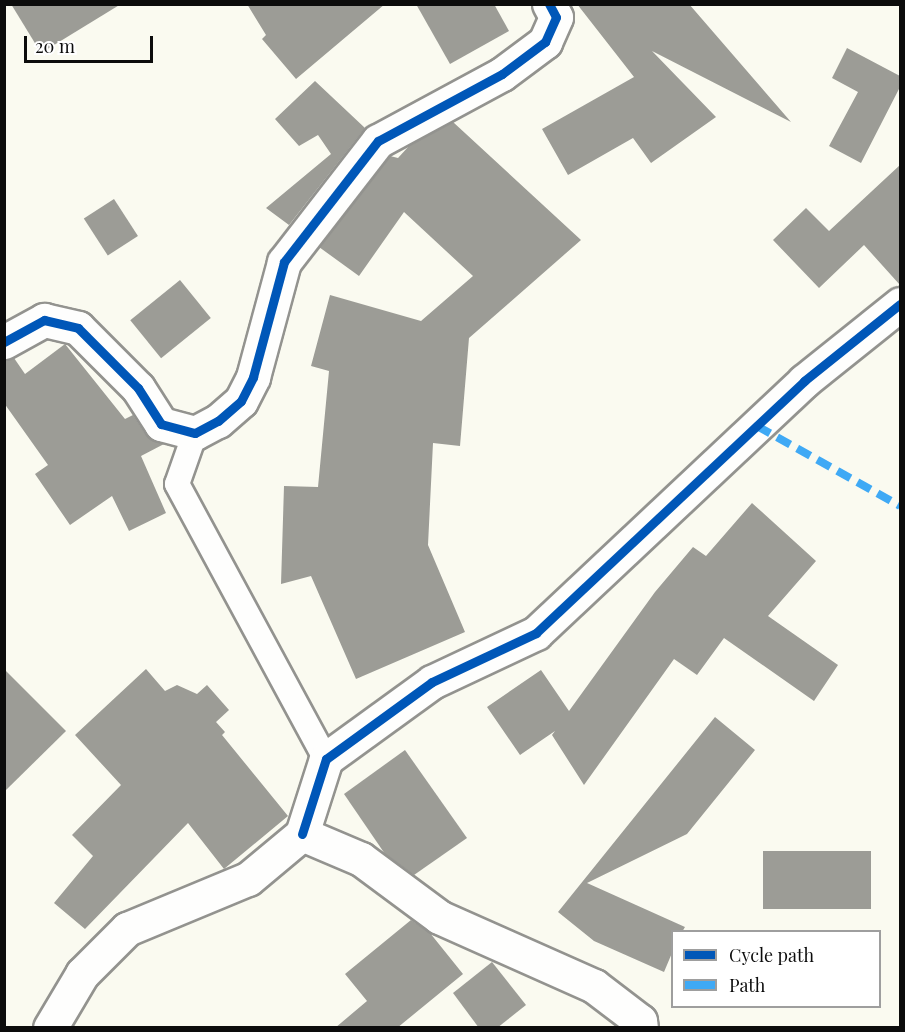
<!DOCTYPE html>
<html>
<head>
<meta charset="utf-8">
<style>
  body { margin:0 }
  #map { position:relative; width:905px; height:1032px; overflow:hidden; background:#fafaf0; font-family:"Playfair Display",serif }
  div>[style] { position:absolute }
  .building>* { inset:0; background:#9c9c96; transform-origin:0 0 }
  .roads { filter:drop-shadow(2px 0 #93938f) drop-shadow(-2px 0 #93938f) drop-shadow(0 2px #93938f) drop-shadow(0 -2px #93938f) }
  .lane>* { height:24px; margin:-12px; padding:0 12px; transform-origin:12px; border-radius:12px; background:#fefefd }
  .street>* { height:33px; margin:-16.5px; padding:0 16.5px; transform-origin:16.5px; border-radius:16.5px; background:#fefefd }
  .quiet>* { height:8px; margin-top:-4px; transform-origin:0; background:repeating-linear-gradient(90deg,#3fa9f5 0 15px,transparent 0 23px) }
  .cycleway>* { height:9px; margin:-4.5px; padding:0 4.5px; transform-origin:4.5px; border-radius:4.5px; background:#0057b8 }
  span { translate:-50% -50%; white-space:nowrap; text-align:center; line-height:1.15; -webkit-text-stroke:6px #fff; paint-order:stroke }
  .frame { position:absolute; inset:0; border:6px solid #0c0c0c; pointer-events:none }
  .legend { position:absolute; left:671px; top:930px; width:210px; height:78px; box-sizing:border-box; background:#fff; border:2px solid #9e9e9e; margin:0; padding:8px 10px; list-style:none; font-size:18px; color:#0c0c0c }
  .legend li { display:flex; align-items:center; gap:12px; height:30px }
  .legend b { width:30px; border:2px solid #9e9e9e }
  .scale { position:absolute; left:24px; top:36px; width:129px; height:27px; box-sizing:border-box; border:3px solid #0c0c0c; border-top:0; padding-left:8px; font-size:18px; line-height:21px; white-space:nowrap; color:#0c0c0c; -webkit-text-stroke:4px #fff; paint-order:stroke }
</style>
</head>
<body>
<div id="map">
  <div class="building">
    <div style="clip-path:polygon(11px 4px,121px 4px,41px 53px)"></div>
    <div style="clip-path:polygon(247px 4px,385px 4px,296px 79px,262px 39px,266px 35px)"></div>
    <div style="clip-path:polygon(416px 4px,494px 4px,509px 31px,450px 64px)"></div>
    <div style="clip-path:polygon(577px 4px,689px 4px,791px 122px,652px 51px,716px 117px,651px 163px,633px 138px,568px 175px,542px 129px,634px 77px)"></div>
    <div style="clip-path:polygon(847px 48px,900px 76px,900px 87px,861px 163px,829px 146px,858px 92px,832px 78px)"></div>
    <div style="clip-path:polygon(315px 81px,365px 128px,289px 225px,266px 208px,331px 154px,318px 135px,299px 146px,275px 119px)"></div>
    <div style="clip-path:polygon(453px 122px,581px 240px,469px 338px,460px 446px,433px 443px,428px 545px,465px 632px,356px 679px,311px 576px,281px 584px,284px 486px,318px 487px,329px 371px,311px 366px,330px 295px,421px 321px,473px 276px,404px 212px,359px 276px,319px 247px,390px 156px,398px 158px,409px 146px)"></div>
    <div style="clip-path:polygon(900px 165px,900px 285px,864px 245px,819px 288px,773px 240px,806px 208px,829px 231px)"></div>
    <div style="left:114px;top:199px;width:44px;height:36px;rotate:57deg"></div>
    <div style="left:180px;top:280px;width:49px;height:64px;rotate:51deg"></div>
    <div style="clip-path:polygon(65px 344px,125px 419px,133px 415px,146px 435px,164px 444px,141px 456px,166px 513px,129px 531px,112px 496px,70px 525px,35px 474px,48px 465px,4px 403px,4px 361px,14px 358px,25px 374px)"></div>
    <div style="clip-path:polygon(752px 503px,816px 561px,768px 616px,838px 665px,814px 701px,724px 638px,697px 675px,674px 659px,584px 785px,552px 735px,555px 731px,520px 755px,487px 707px,541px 670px,569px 711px,655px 592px,693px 547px,706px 556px)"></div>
    <div style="clip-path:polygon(4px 669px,66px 731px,4px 792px)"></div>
    <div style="clip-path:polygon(146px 669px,165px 691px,177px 685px,197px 694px,207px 685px,229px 710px,216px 722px,225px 732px,222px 735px,288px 816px,224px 869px,188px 823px,85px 929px,54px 903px,93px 856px,72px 835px,121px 785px,75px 735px)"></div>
    <div style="clip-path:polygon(715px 717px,755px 750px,687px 834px,587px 883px,685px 927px,682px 932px,672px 932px,672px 953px,664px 972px,594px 941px,558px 912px)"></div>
    <div style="clip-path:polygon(405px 750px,467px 838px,414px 875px,385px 854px,344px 794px)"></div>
    <div style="left:763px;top:851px;width:108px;height:58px"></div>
    <div style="clip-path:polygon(411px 920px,430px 933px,463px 974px,397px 1028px,335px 1028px,367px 1001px,345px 974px)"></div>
    <div style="clip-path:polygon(492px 962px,526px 1005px,497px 1028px,479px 1028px,453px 993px)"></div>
  </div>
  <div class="roads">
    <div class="lane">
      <div style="left:195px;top:433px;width:54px;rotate:109.4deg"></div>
      <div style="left:177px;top:484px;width:313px;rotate:61.6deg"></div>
    </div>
    <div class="street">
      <div style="left:4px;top:342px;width:46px;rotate:-28.8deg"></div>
      <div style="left:44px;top:320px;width:35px;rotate:13deg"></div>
      <div style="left:78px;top:328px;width:85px;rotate:45deg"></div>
      <div style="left:138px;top:388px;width:43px;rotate:57.4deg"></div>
      <div style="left:161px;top:424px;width:35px;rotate:15deg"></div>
      <div style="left:195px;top:433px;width:26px;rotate:-28deg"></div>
      <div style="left:218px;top:421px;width:30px;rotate:-41deg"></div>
      <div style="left:241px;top:401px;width:27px;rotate:-63deg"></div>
      <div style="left:253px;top:377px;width:119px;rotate:-74.9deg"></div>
      <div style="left:284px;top:262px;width:153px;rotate:-52.2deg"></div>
      <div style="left:378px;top:141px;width:141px;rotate:-28.4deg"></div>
      <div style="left:502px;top:74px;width:54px;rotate:-36.7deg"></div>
      <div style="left:545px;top:42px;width:27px;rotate:-66deg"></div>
      <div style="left:556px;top:17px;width:15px;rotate:-118deg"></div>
      <div style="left:302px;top:834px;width:79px;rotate:-72.3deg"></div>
      <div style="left:326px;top:759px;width:131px;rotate:-36deg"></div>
      <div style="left:432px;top:682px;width:115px;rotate:-25.2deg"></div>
      <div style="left:536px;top:633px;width:368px;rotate:-43.2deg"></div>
      <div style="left:804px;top:381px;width:123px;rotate:-38.7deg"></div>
      <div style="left:50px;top:1028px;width:63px;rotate:-59.3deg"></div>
      <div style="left:82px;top:974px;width:64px;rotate:-45deg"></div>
      <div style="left:127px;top:929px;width:131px;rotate:-22.5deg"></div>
      <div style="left:248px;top:879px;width:70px;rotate:-39.8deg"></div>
      <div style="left:302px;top:834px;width:64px;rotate:23deg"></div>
      <div style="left:361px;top:859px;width:97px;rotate:36.6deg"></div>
      <div style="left:439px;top:917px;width:170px;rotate:24deg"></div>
      <div style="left:594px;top:986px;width:58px;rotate:37.3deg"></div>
      <div style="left:640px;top:1021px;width:7px;rotate:82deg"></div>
    </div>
  </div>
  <div class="quiet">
    <div style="left:757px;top:426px;width:164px;rotate:29.2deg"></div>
  </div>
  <div class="cycleway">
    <div style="left:4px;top:342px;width:46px;rotate:-28.8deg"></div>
    <div style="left:44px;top:320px;width:35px;rotate:13deg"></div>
    <div style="left:78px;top:328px;width:85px;rotate:45deg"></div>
    <div style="left:138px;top:388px;width:43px;rotate:57.4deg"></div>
    <div style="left:161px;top:424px;width:35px;rotate:15deg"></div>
    <div style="left:195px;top:433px;width:26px;rotate:-28deg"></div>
    <div style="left:218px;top:421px;width:30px;rotate:-41deg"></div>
    <div style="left:241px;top:401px;width:27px;rotate:-63deg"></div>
    <div style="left:253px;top:377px;width:119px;rotate:-74.9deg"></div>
    <div style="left:284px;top:262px;width:153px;rotate:-52.2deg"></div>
    <div style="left:378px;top:141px;width:141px;rotate:-28.4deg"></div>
    <div style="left:502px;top:74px;width:54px;rotate:-36.7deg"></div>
    <div style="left:545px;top:42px;width:27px;rotate:-66deg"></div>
    <div style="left:556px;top:17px;width:15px;rotate:-118deg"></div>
    <div style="left:302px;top:834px;width:79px;rotate:-72.3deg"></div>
    <div style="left:326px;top:759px;width:131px;rotate:-36deg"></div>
    <div style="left:432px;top:682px;width:115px;rotate:-25.2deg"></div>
    <div style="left:536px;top:633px;width:368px;rotate:-43.2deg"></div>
    <div style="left:804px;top:381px;width:123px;rotate:-38.7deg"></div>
  </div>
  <div class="frame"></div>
  <ul class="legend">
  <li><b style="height:8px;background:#0057b8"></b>Cycle path</li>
  <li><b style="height:8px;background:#3fa9f5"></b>Path</li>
  </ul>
  <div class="scale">20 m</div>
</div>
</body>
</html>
